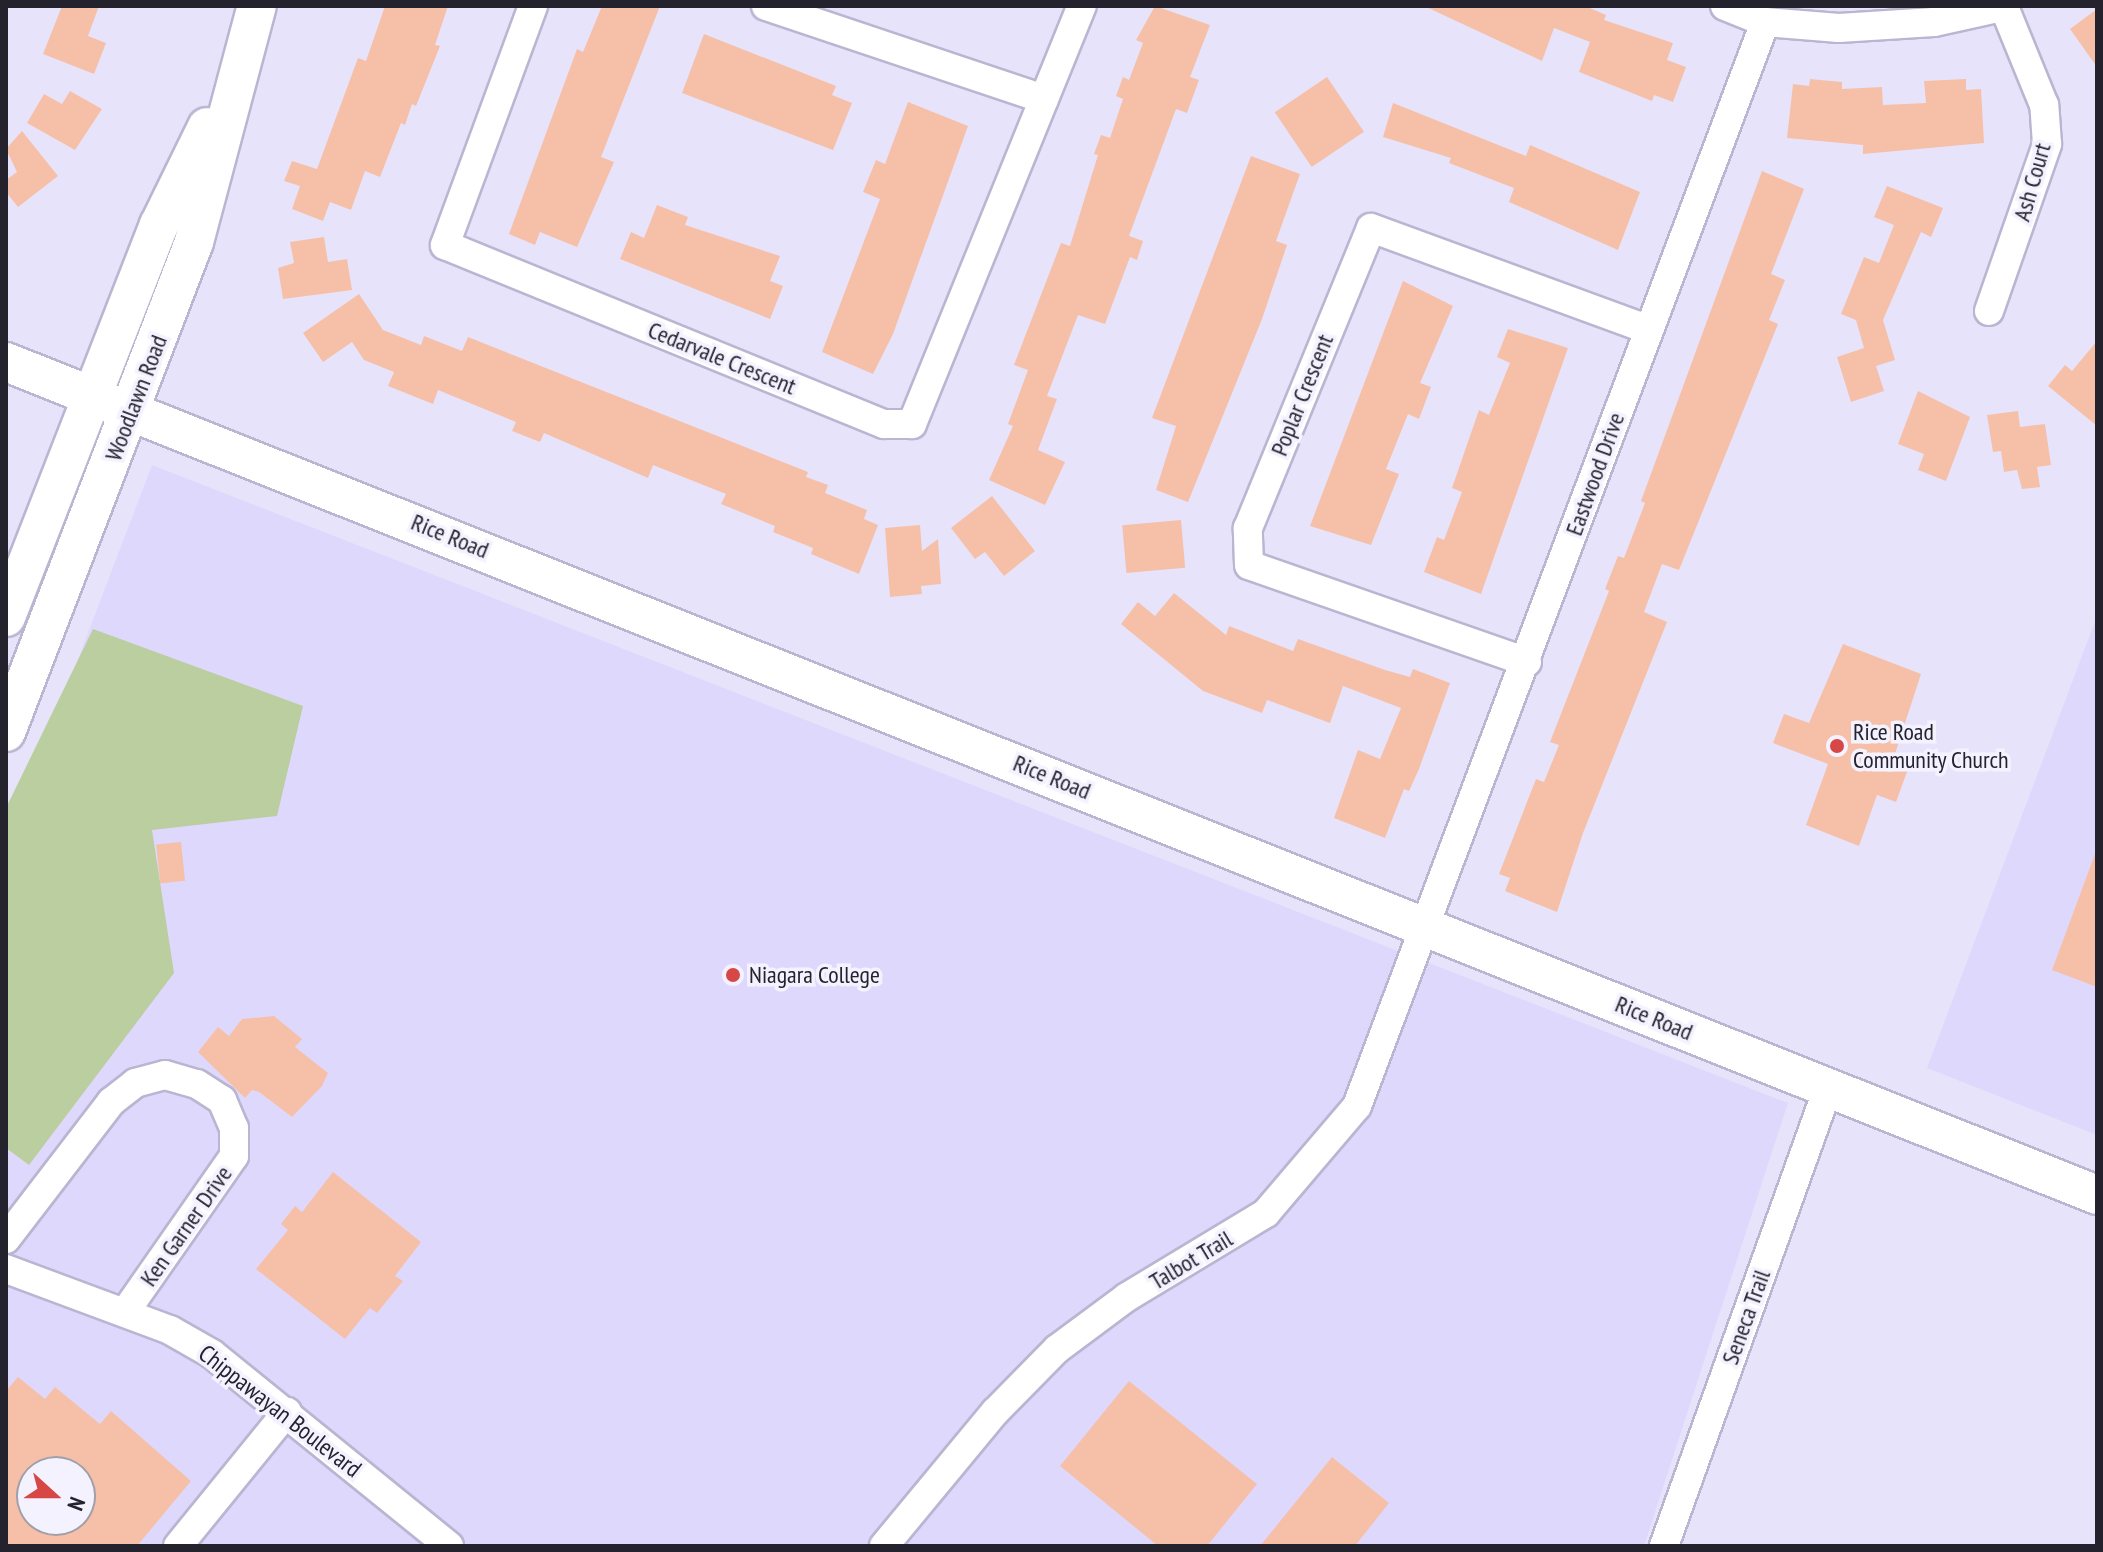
<!DOCTYPE html>
<html>
<head>
<meta charset="utf-8">
<style>
  body { margin:0 }
  #map { position:relative; width:2103px; height:1552px; overflow:hidden; background:#e7e3fb; font-family:"PT Sans Narrow",sans-serif }
  div>[style] { position:absolute }
  .built>* { inset:0; background:#dfd8fd }
  .green>* { inset:0; background:#bace9f }
  .building>* { inset:0; background:#f6c0a8; transform-origin:0 0 }
  .roads { filter:drop-shadow(2px 0 #bab5d1) drop-shadow(-2px 0 #bab5d1) drop-shadow(0 2px #bab5d1) drop-shadow(0 -2px #bab5d1) }
  .street>* { height:28px; margin:-14px; padding:0 14px; transform-origin:14px; border-radius:14px; background:#fff }
  .secondary>* { height:38px; margin:-19px; padding:0 19px; transform-origin:19px; border-radius:19px; background:#fff }
  .dots>* { width:22px; height:22px; translate:-50% -50%; box-sizing:border-box; border:4px solid #f4f2fe; border-radius:50% }
  span { translate:-50% -50%; white-space:nowrap; text-align:center; line-height:1.15; -webkit-text-stroke:7px #f4f2fe; paint-order:stroke }
  .street-label { font-size:24px; color:#24222d }
  .poi-label { font-size:24px; color:#24222d }
  .left { translate:0 -50%; text-align:left }
  .frame { position:absolute; inset:0; border:8px solid #24222d; pointer-events:none }
  .north { position:absolute; left:16px; top:1456px; width:80px; height:80px; box-sizing:border-box; background:#f4f2fe; border:2px solid #a19faa; border-radius:50%; rotate:111deg; font-size:22px; font-weight:700; line-height:32px; text-align:center; color:#24222d }
  .north::after { content:''; display:block; margin:auto; width:28px; height:36px; background:#d64745; clip-path:polygon(50% 0,100% 100%,50% 72%,0 100%) }
</style>
</head>
<body>
<div id="map">
  <div class="built">
    <div style="clip-path:polygon(evenodd,152px 465px,1788px 1103px,1644px 1546px,6px 1546px,6px 848px,152px 465px,32px 1472px,80px 1472px,80px 1520px,32px 1520px,32px 1472px)"></div>
    <div style="clip-path:polygon(2097px 616px,2097px 1135px,1927px 1068px)"></div>
  </div>
  <div class="green">
    <div style="clip-path:polygon(93px 629px,303px 706px,277px 816px,152px 830px,174px 973px,29px 1165px,6px 1148px,6px 808px)"></div>
  </div>
  <div class="building">
    <div style="clip-path:polygon(62px 6px,99px 6px,88px 36px,106px 43px,94px 74px,43px 54px)"></div>
    <div style="clip-path:polygon(385px 6px,448px 6px,435px 45px,440px 46px,416px 106px,412px 104px,405px 125px,401px 123px,380px 177px,365px 171px,351px 210px,330px 202px,323px 221px,292px 209px,300px 186px,284px 181px,292px 161px,317px 169px,358px 58px,366px 61px)"></div>
    <div style="clip-path:polygon(602px 6px,660px 6px,601px 157px,614px 162px,577px 247px,540px 232px,535px 245px,509px 234px,577px 49px,583px 52px)"></div>
    <div style="clip-path:polygon(1155px 6px,1210px 25px,1190px 77px,1199px 80px,1187px 113px,1176px 109px,1129px 236px,1143px 241px,1137px 260px,1130px 257px,1105px 324px,1078px 315px,1047px 396px,1057px 399px,1038px 450px,1065px 462px,1045px 505px,989px 480px,1013px 426px,1008px 424px,1028px 370px,1014px 365px,1061px 243px,1070px 246px,1098px 155px,1094px 154px,1101px 135px,1110px 138px,1123px 99px,1116px 96px,1123px 77px,1129px 80px,1143px 43px,1136px 40px)"></div>
    <div style="clip-path:polygon(1424px 6px,1585px 6px,1606px 15px,1604px 20px,1673px 43px,1667px 60px,1686px 67px,1673px 102px,1654px 95px,1652px 101px,1579px 72px,1590px 42px,1554px 28px,1542px 61px)"></div>
    <div style="clip-path:polygon(2097px 9px,2097px 67px,2070px 29px)"></div>
    <div style="clip-path:polygon(704px 34px,836px 86px,832px 95px,852px 103px,833px 150px,682px 93px)"></div>
    <div style="left:1327px;top:77px;width:66px;height:63px;rotate:56deg"></div>
    <div style="clip-path:polygon(1810px 79px,1842px 82px,1842px 89px,1882px 87px,1883px 105px,1926px 103px,1924px 81px,1966px 79px,1966px 90px,1981px 89px,1984px 143px,1863px 154px,1863px 145px,1787px 138px,1793px 84px,1809px 86px)"></div>
    <div style="clip-path:polygon(70px 91px,102px 109px,75px 150px,27px 123px,44px 94px,62px 104px)"></div>
    <div style="clip-path:polygon(908px 102px,968px 126px,893px 334px,873px 374px,822px 352px,880px 199px,863px 192px,876px 160px,885px 164px)"></div>
    <div style="clip-path:polygon(1393px 103px,1526px 156px,1530px 145px,1640px 192px,1618px 250px,1509px 202px,1514px 188px,1449px 163px,1451px 158px,1383px 137px)"></div>
    <div style="clip-path:polygon(22px 131px,58px 176px,18px 207px,6px 192px,6px 180px,17px 172px,6px 149px)"></div>
    <div style="clip-path:polygon(1251px 156px,1300px 174px,1276px 241px,1287px 245px,1262px 319px,1188px 502px,1156px 490px,1176px 426px,1152px 418px)"></div>
    <div style="clip-path:polygon(1762px 171px,1804px 189px,1771px 274px,1785px 280px,1769px 320px,1778px 324px,1679px 570px,1662px 564px,1644px 612px,1667px 622px,1583px 833px,1557px 912px,1505px 891px,1510px 878px,1499px 874px,1536px 779px,1544px 782px,1559px 745px,1550px 742px,1609px 591px,1605px 589px,1618px 556px,1624px 558px,1645px 503px,1641px 501px)"></div>
    <div style="clip-path:polygon(1887px 186px,1943px 208px,1931px 237px,1921px 232px,1883px 320px,1895px 360px,1876px 366px,1884px 391px,1851px 402px,1837px 357px,1864px 348px,1856px 320px,1841px 314px,1864px 257px,1879px 263px,1894px 225px,1874px 217px)"></div>
    <div style="clip-path:polygon(657px 205px,688px 217px,685px 225px,780px 256px,770px 281px,783px 286px,770px 319px,620px 259px,631px 232px,644px 238px)"></div>
    <div style="clip-path:polygon(324px 237px,328px 262px,347px 259px,352px 290px,283px 299px,278px 268px,294px 263px,290px 242px)"></div>
    <div style="clip-path:polygon(1403px 281px,1453px 306px,1420px 383px,1431px 387px,1419px 419px,1408px 414px,1386px 469px,1399px 474px,1371px 545px,1310px 526px)"></div>
    <div style="clip-path:polygon(359px 294px,383px 330px,421px 345px,424px 336px,462px 351px,468px 337px,808px 472px,806px 477px,828px 485px,825px 493px,867px 510px,864px 519px,878px 525px,859px 574px,811px 554px,813px 548px,773px 532px,775px 526px,721px 504px,726px 494px,653px 465px,648px 478px,544px 433px,540px 442px,512px 431px,516px 422px,438px 390px,433px 404px,388px 386px,394px 372px,364px 360px,352px 342px,323px 362px,303px 333px)"></div>
    <div style="clip-path:polygon(1508px 329px,1568px 348px,1481px 594px,1424px 572px,1437px 537px,1444px 540px,1462px 492px,1452px 488px,1479px 410px,1489px 415px,1510px 363px,1497px 357px)"></div>
    <div style="clip-path:polygon(2097px 341px,2097px 426px,2048px 386px,2065px 365px,2072px 371px)"></div>
    <div style="clip-path:polygon(1918px 391px,1970px 417px,1946px 481px,1918px 470px,1924px 454px,1898px 444px)"></div>
    <div style="clip-path:polygon(2018px 411px,2020px 427px,2045px 424px,2051px 465px,2037px 467px,2040px 487px,2022px 489px,2017px 470px,2004px 472px,2001px 451px,1993px 452px,1987px 415px)"></div>
    <div style="clip-path:polygon(992px 496px,1035px 551px,1004px 576px,985px 552px,975px 559px,951px 528px)"></div>
    <div style="left:1181px;top:520px;width:48px;height:59px;rotate:85deg"></div>
    <div style="clip-path:polygon(920px 525px,922px 551px,938px 539px,941px 584px,921px 586px,922px 594px,890px 597px,885px 528px)"></div>
    <div style="clip-path:polygon(1174px 593px,1226px 635px,1229px 626px,1293px 651px,1298px 639px,1385px 670px,1410px 677px,1413px 669px,1450px 683px,1419px 769px,1409px 791px,1404px 789px,1385px 838px,1334px 818px,1358px 750px,1380px 759px,1401px 708px,1343px 686px,1330px 723px,1267px 700px,1262px 713px,1203px 691px,1121px 624px,1138px 602px,1155px 616px)"></div>
    <div style="clip-path:polygon(1843px 644px,1921px 674px,1892px 763px,1908px 769px,1896px 802px,1877px 795px,1859px 846px,1806px 825px,1828px 764px,1773px 743px,1784px 714px,1809px 723px)"></div>
    <div style="left:181px;top:842px;width:39px;height:25px;rotate:84deg"></div>
    <div style="clip-path:polygon(2095px 854px,2097px 855px,2097px 987px,2052px 970px)"></div>
    <div style="clip-path:polygon(274px 1016px,302px 1039px,295px 1047px,328px 1073px,322px 1086px,292px 1117px,259px 1092px,252px 1090px,245px 1098px,198px 1052px,218px 1027px,229px 1036px,242px 1019px)"></div>
    <div style="clip-path:polygon(333px 1172px,421px 1242px,395px 1276px,403px 1281px,377px 1313px,370px 1308px,345px 1339px,256px 1269px,288px 1230px,281px 1224px,295px 1206px,302px 1212px)"></div>
    <div style="clip-path:polygon(evenodd,18px 1377px,45px 1399px,55px 1387px,100px 1424px,111px 1411px,191px 1481px,137px 1546px,6px 1546px,6px 1391px,18px 1377px,32px 1472px,80px 1472px,80px 1520px,32px 1520px,32px 1472px)"></div>
    <div style="clip-path:polygon(1129px 1381px,1257px 1484px,1207px 1546px,1158px 1546px,1060px 1466px)"></div>
    <div style="clip-path:polygon(1332px 1457px,1389px 1503px,1355px 1546px,1260px 1546px)"></div>
  </div>
  <div class="roads">
    <div class="street">
      <div style="left:533px;top:6px;width:255px;rotate:110.2deg"></div>
      <div style="left:445px;top:245px;width:474px;rotate:22.2deg"></div>
      <div style="left:884px;top:424px;width:28px"></div>
      <div style="left:912px;top:424px;width:451px;rotate:-67.9deg"></div>
      <div style="left:766px;top:6px;width:293px;rotate:18.5deg"></div>
      <div style="left:1725px;top:6px;width:43px;rotate:21.8deg"></div>
      <div style="left:1765px;top:22px;width:74px;rotate:4.6deg"></div>
      <div style="left:1839px;top:28px;width:95px;rotate:-3.6deg"></div>
      <div style="left:1934px;top:22px;width:74px;rotate:-12.5deg"></div>
      <div style="left:1989px;top:311px;width:177px;rotate:-70.8deg"></div>
      <div style="left:2047px;top:144px;width:39px;rotate:-94deg"></div>
      <div style="left:2044px;top:105px;width:106px;rotate:-112.2deg"></div>
      <div style="left:1527px;top:662px;width:294px;rotate:-160.8deg"></div>
      <div style="left:1249px;top:565px;width:37px;rotate:-92deg"></div>
      <div style="left:1248px;top:528px;width:324px;rotate:-67.7deg"></div>
      <div style="left:1371px;top:228px;width:294px;rotate:20.1deg"></div>
      <div style="left:6px;top:1239px;width:173px;rotate:-52.5deg"></div>
      <div style="left:111px;top:1102px;width:31px;rotate:-38deg"></div>
      <div style="left:135px;top:1083px;width:31px;rotate:-15deg"></div>
      <div style="left:165px;top:1075px;width:33px;rotate:16deg"></div>
      <div style="left:197px;top:1084px;width:30px;rotate:33deg"></div>
      <div style="left:222px;top:1100px;width:30px;rotate:67deg"></div>
      <div style="left:234px;top:1128px;width:28px;rotate:90deg"></div>
      <div style="left:234px;top:1156px;width:190px;rotate:124.9deg"></div>
      <div style="left:6px;top:1269px;width:175px;rotate:20.4deg"></div>
      <div style="left:170px;top:1330px;width:48px;rotate:29.7deg"></div>
      <div style="left:212px;top:1354px;width:305px;rotate:39deg"></div>
      <div style="left:178px;top:1546px;width:173px;rotate:-50.9deg"></div>
      <div style="left:884px;top:1546px;width:174px;rotate:-50.4deg"></div>
      <div style="left:995px;top:1412px;width:88px;rotate:-45.5deg"></div>
      <div style="left:1057px;top:1349px;width:87px;rotate:-36.6deg"></div>
      <div style="left:1127px;top:1297px;width:162px;rotate:-31.1deg"></div>
      <div style="left:1266px;top:1213px;width:140px;rotate:-49.6deg"></div>
      <div style="left:1357px;top:1106px;width:1158px;rotate:-69.37deg"></div>
      <div style="left:1664px;top:1546px;width:486px;rotate:-70.3deg"></div>
    </div>
    <div class="secondary">
      <div style="left:6px;top:362px;width:2251px;rotate:21.72deg"></div>
      <div style="left:6px;top:617px;width:421px;rotate:-68.7deg"></div>
      <div style="left:159px;top:225px;width:109px;rotate:-63.9deg"></div>
      <div style="left:6px;top:732px;width:525px;rotate:-69.01deg"></div>
      <div style="left:194px;top:242px;width:244px;rotate:-75.1deg"></div>
    </div>
  </div>
  <div class="dots">
    <div style="left:1837px;top:746px;background:#d64745"></div>
    <div style="left:733px;top:975px;background:#d64745"></div>
  </div>
  <div class="street-label">
    <span style="left:2032px;top:182px;rotate:-74deg">Ash Court</span>
    <span style="left:722px;top:358px;rotate:22deg">Cedarvale Crescent</span>
    <span style="left:1302px;top:395px;rotate:-68deg">Poplar Crescent</span>
    <span style="left:136px;top:398px;rotate:-69deg">Woodlawn Road</span>
    <span style="left:1595px;top:474px;rotate:-70deg">Eastwood Drive</span>
    <span style="left:450px;top:536px;rotate:22deg">Rice Road</span>
    <span style="left:1052px;top:777px;rotate:22deg">Rice Road</span>
    <span style="left:1654px;top:1018px;rotate:22deg">Rice Road</span>
    <span style="left:186px;top:1226px;rotate:-55deg">Ken Garner Drive</span>
    <span style="left:1191px;top:1260px;rotate:-31deg">Talbot Trail</span>
    <span style="left:1746px;top:1317px;rotate:-70deg">Seneca Trail</span>
    <span style="left:280px;top:1411px;rotate:38deg">Chippawayan Boulevard</span>
  </div>
  <div class="poi-label">
    <span class="left" style="left:1853px;top:746px">Rice Road<br>Community Church</span>
    <span class="left" style="left:749px;top:975px">Niagara College</span>
  </div>
  <div class="frame"></div>
  <div class="north">N</div>
</div>
</body>
</html>
